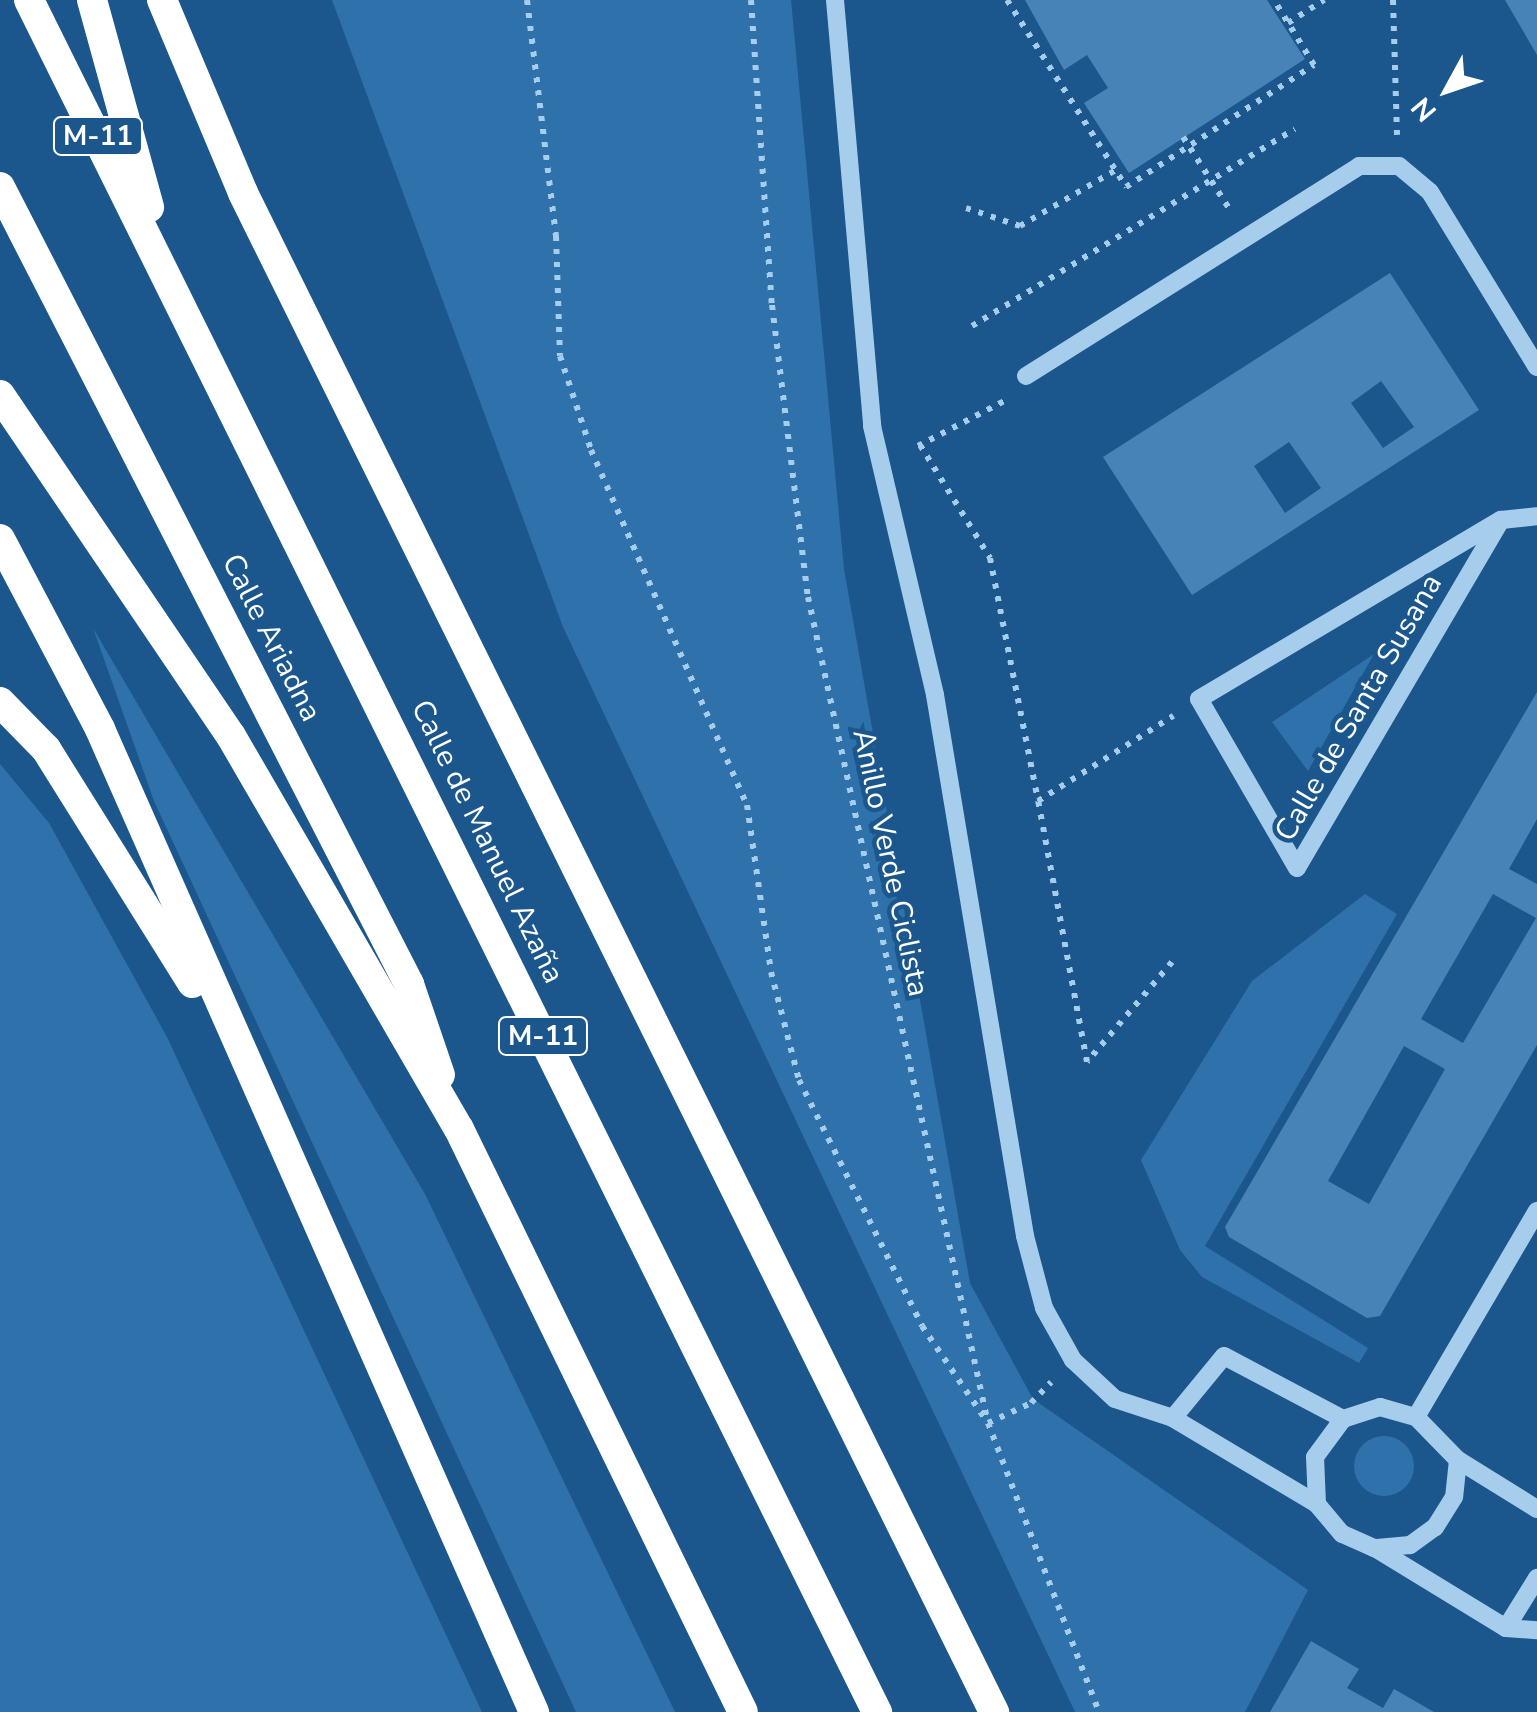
<!DOCTYPE html>
<html>
<head>
<meta charset="utf-8">
<style>
  body { margin:0 }
  #map { position:relative; width:1537px; height:1712px; overflow:hidden; background:#1b578d; font-family:"Nunito Sans",sans-serif }
  div>[style] { position:absolute }
  .green>* { inset:0; background:#2e71ab }
  .round { border-radius:50% }
  .building>* { inset:0; background:#4883b7 }
  .path>* { height:6px; margin-top:-3px; transform-origin:0; background:repeating-linear-gradient(90deg,#a7cded 0 5px,transparent 0 13px) }
  .minor>* { height:18px; margin:-9px; padding:0 9px; transform-origin:9px; border-radius:9px; background:#a7cded }
  .highway>* { height:30px; margin:-15px; padding:0 15px; transform-origin:15px; border-radius:15px; background:#fff }
  span { translate:-50% -50%; white-space:nowrap; text-align:center; line-height:1.15; -webkit-text-stroke:9px #1b578d; paint-order:stroke }
  .shield-label span { padding:2px 8px; background:#1b578d; border:2px solid; border-radius:8px; -webkit-text-stroke-width:0 }
  .shield-label { font-size:28px; color:#fff; font-weight:700 }
  .street-label { font-size:30px; color:#fff }
  .north { position:absolute; left:1397px; top:40px; width:100px; height:100px; -webkit-text-stroke:8px #1b578d; paint-order:stroke; rotate:230deg; font-size:28px; font-weight:700; line-height:40px; text-align:center; color:#fff }
  .north::after { content:''; display:block; margin:auto; width:35px; height:45px; background:#fff; clip-path:polygon(50% 0,100% 100%,50% 72%,0 100%) }
</style>
</head>
<body>
<div id="map">
  <div class="green">
    <div style="clip-path:polygon(332px 0,791px 0,844px 569px,970px 1283px,1033px 1399px,1308px 1590px,1245px 1712px,1075px 1712px,563px 627px)"></div>
    <div style="clip-path:polygon(93px 628px,425px 1194px,675px 1712px,576px 1712px,154px 801px)"></div>
    <div style="clip-path:polygon(1374px 654px,1308px 771px,1272px 722px)"></div>
    <div style="clip-path:polygon(0 764px,49px 823px,167px 1037px,482px 1712px,0 1712px)"></div>
    <div style="clip-path:polygon(1365px 894px,1397px 914px,1205px 1246px,1368px 1348px,1359px 1363px,1202px 1277px,1180px 1250px,1141px 1160px,1252px 981px)"></div>
    <div class="round" style="left:1354px;top:1436px;width:60px;height:60px"></div>
  </div>
  <div class="building">
    <div style="clip-path:polygon(1025px 0,1267px 0,1305px 59px,1129px 173px,1084px 103px,1108px 88px,1087px 55px,1064px 70px)"></div>
    <div style="clip-path:polygon(1505px 0,1537px 0,1537px 55px)"></div>
    <div style="clip-path:polygon(evenodd,1390px 273px,1479px 410px,1192px 595px,1103px 457px,1390px 273px,1381px 381px,1414px 427px,1383px 448px,1351px 403px,1381px 381px,1390px 273px,1289px 442px,1321px 488px,1285px 513px,1254px 466px,1289px 442px)"></div>
    <div style="clip-path:polygon(evenodd,1537px 692px,1537px 819px,1509px 869px,1537px 884px,1537px 1045px,1380px 1316px,1367px 1318px,1229px 1237px,1225px 1227px,1537px 692px,1493px 894px,1536px 918px,1463px 1043px,1421px 1019px,1493px 894px,1537px 692px,1404px 1046px,1445px 1069px,1369px 1204px,1328px 1181px,1404px 1046px)"></div>
    <div style="clip-path:polygon(1311px 1641px,1359px 1669px,1347px 1688px,1383px 1708px,1394px 1689px,1434px 1712px,1270px 1712px)"></div>
  </div>
  <div class="path">
    <div style="left:527px;top:0;width:238px;rotate:83deg"></div>
    <div style="left:556px;top:236px;width:120px;rotate:88.1deg"></div>
    <div style="left:560px;top:356px;width:99px;rotate:71.7deg"></div>
    <div style="left:591px;top:450px;width:388px;rotate:66.3deg"></div>
    <div style="left:747px;top:805px;width:169px;rotate:81.8deg"></div>
    <div style="left:771px;top:972px;width:112px;rotate:75.5deg"></div>
    <div style="left:799px;top:1080px;width:275px;rotate:63.4deg"></div>
    <div style="left:922px;top:1326px;width:117px;rotate:55.8deg"></div>
    <div style="left:988px;top:1423px;width:47px;rotate:-24.9deg"></div>
    <div style="left:1031px;top:1403px;width:29px;rotate:-46deg"></div>
    <div style="left:751px;top:0;width:306px;rotate:86.1deg"></div>
    <div style="left:772px;top:305px;width:294px;rotate:83deg"></div>
    <div style="left:808px;top:597px;width:845px;rotate:77.71deg"></div>
    <div style="left:988px;top:1423px;width:310px;rotate:69deg"></div>
    <div style="left:1007px;top:0;width:222px;rotate:57.5deg"></div>
    <div style="left:1126px;top:187px;width:224px;rotate:-33deg"></div>
    <div style="left:1314px;top:65px;width:76px;rotate:-121.6deg"></div>
    <div style="left:1393px;top:0;width:135px;rotate:88.3deg"></div>
    <div style="left:1288px;top:23px;width:43px;rotate:-32.6deg"></div>
    <div style="left:1183px;top:137px;width:87px;rotate:57.2deg"></div>
    <div style="left:966px;top:208px;width:57px;rotate:18.4deg"></div>
    <div style="left:1020px;top:226px;width:111px;rotate:-30.3deg"></div>
    <div style="left:972px;top:326px;width:378px;rotate:-31.4deg"></div>
    <div style="left:920px;top:445px;width:133px;rotate:58.2deg"></div>
    <div style="left:990px;top:558px;width:248px;rotate:78.8deg"></div>
    <div style="left:918px;top:446px;width:97px;rotate:-27.6deg"></div>
    <div style="left:1172px;top:962px;width:131px;rotate:130.4deg"></div>
    <div style="left:1087px;top:1062px;width:266px;rotate:-100.6deg"></div>
    <div style="left:1038px;top:801px;width:160px;rotate:-32.2deg"></div>
  </div>
  <div class="minor">
    <div style="left:835px;top:0;width:428px;rotate:85deg"></div>
    <div style="left:872px;top:426px;width:276px;rotate:76.8deg"></div>
    <div style="left:935px;top:695px;width:548px;rotate:80.55deg"></div>
    <div style="left:1025px;top:1236px;width:74px;rotate:75.2deg"></div>
    <div style="left:1044px;top:1308px;width:60px;rotate:60.9deg"></div>
    <div style="left:1073px;top:1360px;width:57px;rotate:42.9deg"></div>
    <div style="left:1115px;top:1399px;width:61px;rotate:18.1deg"></div>
    <div style="left:1026px;top:376px;width:394px;rotate:-32.2deg"></div>
    <div style="left:1359px;top:166px;width:40px"></div>
    <div style="left:1399px;top:166px;width:40px;rotate:40deg"></div>
    <div style="left:1430px;top:192px;width:205px;rotate:58.6deg"></div>
    <div style="left:1501px;top:520px;width:403px;rotate:120.4deg"></div>
    <div style="left:1297px;top:868px;width:195px;rotate:-120.1deg"></div>
    <div style="left:1199px;top:699px;width:351px;rotate:-30.7deg"></div>
    <div style="left:1501px;top:520px;width:36px;rotate:-6deg"></div>
    <div style="left:1416px;top:1417px;width:239px;rotate:-59.6deg"></div>
    <div style="left:1458px;top:1460px;width:93px;rotate:31.8deg"></div>
    <div style="left:1317px;top:1504px;width:168px;rotate:-149.2deg"></div>
    <div style="left:1173px;top:1418px;width:80px;rotate:-50.6deg"></div>
    <div style="left:1224px;top:1356px;width:135px;rotate:27.9deg"></div>
    <div style="left:1343px;top:1419px;width:39px;rotate:-18deg"></div>
    <div style="left:1380px;top:1407px;width:37px;rotate:16deg"></div>
    <div style="left:1416px;top:1417px;width:60px;rotate:45.7deg"></div>
    <div style="left:1458px;top:1460px;width:37px;rotate:96deg"></div>
    <div style="left:1454px;top:1497px;width:36px;rotate:122deg"></div>
    <div style="left:1435px;top:1527px;width:31px;rotate:144deg"></div>
    <div style="left:1410px;top:1545px;width:36px;rotate:175deg"></div>
    <div style="left:1374px;top:1548px;width:35px;rotate:-156deg"></div>
    <div style="left:1342px;top:1534px;width:39px;rotate:-130deg"></div>
    <div style="left:1317px;top:1504px;width:47px;rotate:-92.4deg"></div>
    <div style="left:1315px;top:1457px;width:47px;rotate:-53.6deg"></div>
    <div style="left:1375px;top:1548px;width:153px;rotate:31.4deg"></div>
    <div style="left:1506px;top:1628px;width:31px;rotate:4deg"></div>
    <div style="left:1506px;top:1628px;width:59px;rotate:-58.2deg"></div>
  </div>
  <div class="highway">
    <div style="left:29px;top:0;width:1911px;rotate:63.65deg"></div>
    <div style="left:92px;top:0;width:215px;rotate:74.6deg"></div>
    <div style="left:162px;top:0;width:209px;rotate:67.2deg"></div>
    <div style="left:243px;top:193px;width:1695px;rotate:63.69deg"></div>
    <div style="left:0;top:187px;width:896px;rotate:62.83deg"></div>
    <div style="left:409px;top:984px;width:96px;rotate:71.2deg"></div>
    <div style="left:0;top:395px;width:412px;rotate:55.9deg"></div>
    <div style="left:231px;top:736px;width:454px;rotate:59.9deg"></div>
    <div style="left:459px;top:1129px;width:648px;rotate:64.03deg"></div>
    <div style="left:0;top:539px;width:215px;rotate:62.2deg"></div>
    <div style="left:100px;top:729px;width:1075px;rotate:66.18deg"></div>
    <div style="left:0;top:702px;width:66px;rotate:45.6deg"></div>
    <div style="left:46px;top:749px;width:276px;rotate:58deg"></div>
  </div>
  <div class="shield-label">
    <span style="left:98px;top:136px">M-11</span>
    <span style="left:543px;top:1036px">M-11</span>
  </div>
  <div class="street-label">
    <span style="left:271px;top:638px;rotate:63deg">Calle Ariadna</span>
    <span style="left:1359px;top:708px;rotate:-60deg">Calle de Santa Susana</span>
    <span style="left:487px;top:842px;rotate:64deg">Calle de Manuel Azaña</span>
    <span style="left:890px;top:863px;rotate:78deg">Anillo Verde Ciclista</span>
  </div>
  <div class="north">N</div>
</div>
</body>
</html>
